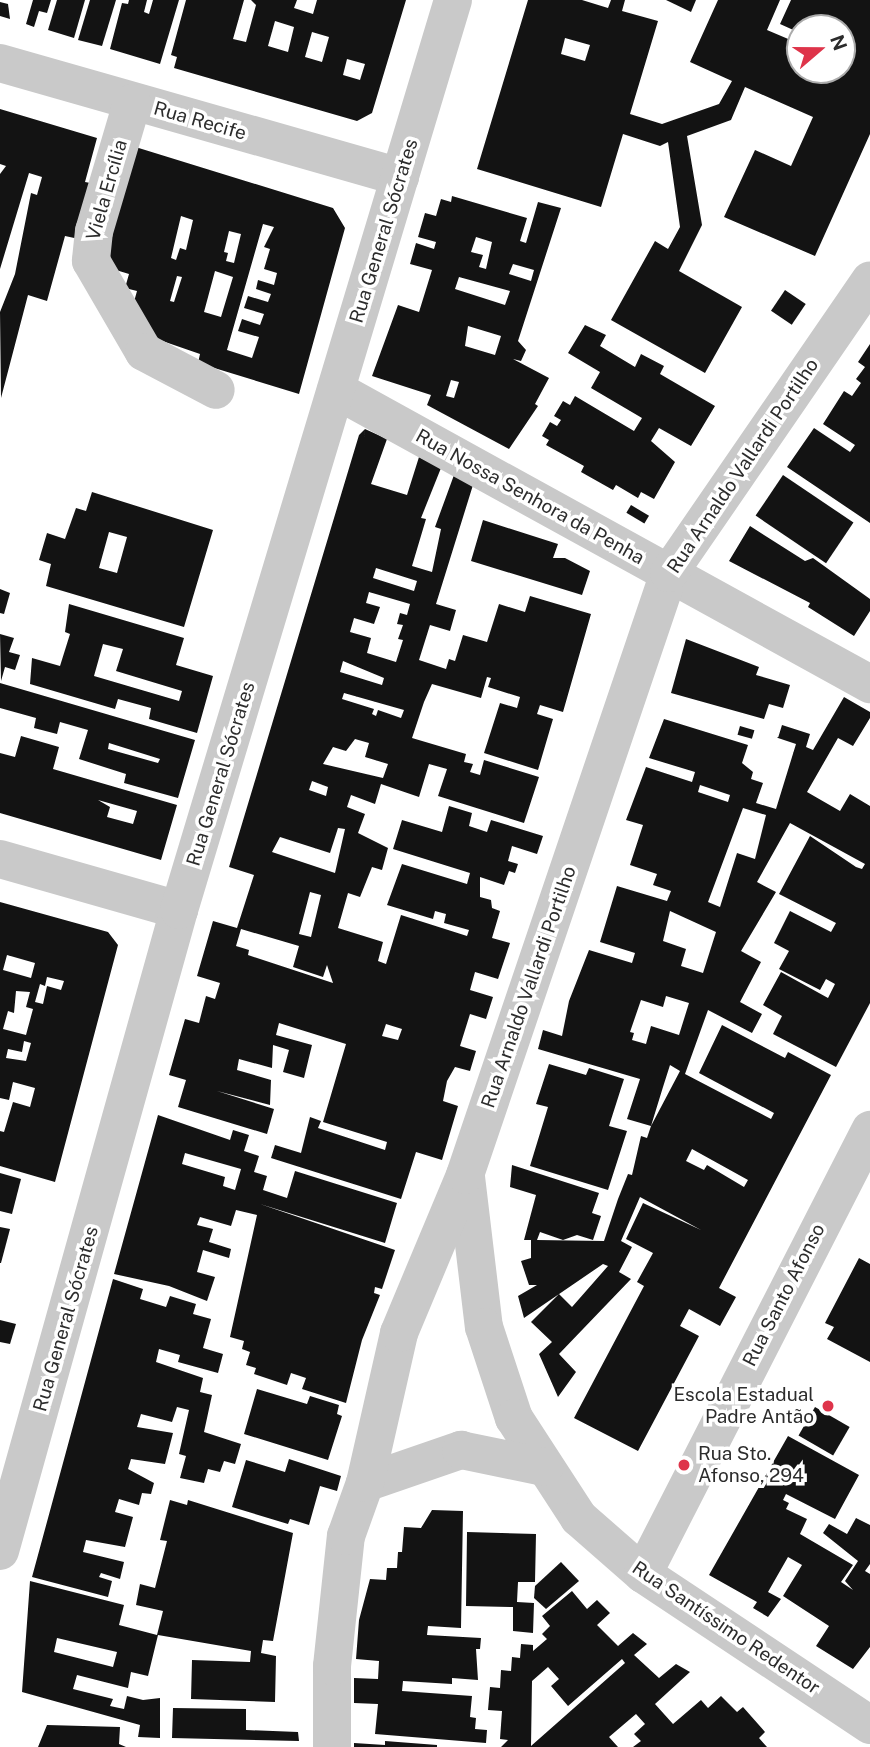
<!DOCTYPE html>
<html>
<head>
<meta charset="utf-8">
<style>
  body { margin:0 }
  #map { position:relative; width:870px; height:1747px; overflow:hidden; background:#fff; font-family:"Public Sans",sans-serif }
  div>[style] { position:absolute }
  .building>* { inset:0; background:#131313; transform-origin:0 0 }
  .street>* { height:38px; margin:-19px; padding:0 19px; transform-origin:19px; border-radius:19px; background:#c9c9c9 }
  .dots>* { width:19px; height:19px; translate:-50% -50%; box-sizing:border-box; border:4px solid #fff; border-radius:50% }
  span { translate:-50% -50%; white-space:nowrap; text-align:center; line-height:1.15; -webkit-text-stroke:7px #fff; paint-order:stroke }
  .street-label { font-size:19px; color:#2c2c2c }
  .poi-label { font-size:19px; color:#2c2c2c }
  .right { translate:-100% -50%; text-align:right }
  .left { translate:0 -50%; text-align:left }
  .north { position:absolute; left:786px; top:14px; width:70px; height:70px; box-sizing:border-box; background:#fff; border:2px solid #ababab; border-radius:50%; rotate:70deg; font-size:19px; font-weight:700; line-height:28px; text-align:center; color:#2c2c2c }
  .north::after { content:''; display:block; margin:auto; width:24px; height:32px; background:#de344a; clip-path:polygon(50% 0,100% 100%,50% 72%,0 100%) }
</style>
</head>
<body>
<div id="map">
  <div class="building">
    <div style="clip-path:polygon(33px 0,51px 0,47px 13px,39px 11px,34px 27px,26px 24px)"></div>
    <div style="clip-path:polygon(57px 0,85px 0,74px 38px,48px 30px)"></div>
    <div style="clip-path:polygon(90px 0,116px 0,102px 46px,78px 40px)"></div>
    <div style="clip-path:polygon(129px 0,147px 0,144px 12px,149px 14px,153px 0,179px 0,160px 64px,110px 49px,122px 3px,128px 4px)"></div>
    <div style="clip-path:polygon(evenodd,186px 0,244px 0,233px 39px,246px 42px,256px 5px,251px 0,297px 0,294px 8px,313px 14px,317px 0,406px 0,372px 113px,357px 121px,174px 68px,177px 57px,171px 55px,186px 0,275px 21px,294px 27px,288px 52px,268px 46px,275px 21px,186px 0,312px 32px,329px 37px,322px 62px,305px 57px,312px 32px,186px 0,347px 59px,365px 64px,360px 80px,343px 75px,347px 59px)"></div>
    <div style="clip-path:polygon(evenodd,528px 0,582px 0,608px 8px,611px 0,625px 0,622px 11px,658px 21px,630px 114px,662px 124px,719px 104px,732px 81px,690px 62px,718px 0,780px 0,767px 30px,800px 44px,800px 70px,842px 70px,842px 28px,800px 28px,800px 33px,780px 24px,791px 0,870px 0,870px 134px,815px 256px,724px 217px,755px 150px,791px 166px,813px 117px,745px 87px,731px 120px,687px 136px,702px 225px,679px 271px,742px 307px,705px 373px,611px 320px,655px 241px,668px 249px,680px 227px,668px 142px,660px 146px,623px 134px,601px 207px,477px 169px,528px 0,565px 38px,590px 45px,585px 61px,561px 54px,565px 38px)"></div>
    <div style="clip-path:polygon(666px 0,696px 0,691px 12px)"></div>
    <div style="clip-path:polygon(0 2px,8px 4px,10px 19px,0 16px)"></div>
    <div style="clip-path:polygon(0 109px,97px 138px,85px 182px,96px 184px,79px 239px,65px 236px,47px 301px,28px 295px,1px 398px,0 312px,15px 274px,31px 193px,37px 195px,42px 177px,29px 173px,0 269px,0 174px,6px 166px,0 164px)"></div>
    <div style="clip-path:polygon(evenodd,129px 145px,333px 208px,345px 228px,299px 394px,198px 363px,200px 354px,145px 335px,132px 309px,137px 291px,125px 288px,129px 274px,106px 267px,129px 145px,181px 216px,193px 220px,186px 250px,180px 248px,176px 260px,171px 258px,181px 216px,129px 145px,263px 224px,274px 227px,264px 247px,270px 249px,264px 269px,277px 273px,274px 285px,258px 280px,256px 289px,271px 294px,268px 302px,248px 296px,244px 308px,264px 314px,260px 325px,242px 319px,238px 331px,259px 337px,252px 358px,227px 350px,263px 224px,129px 145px,229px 231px,241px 234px,234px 263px,226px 261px,228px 253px,224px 252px,229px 231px,129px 145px,215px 271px,233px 277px,221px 317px,204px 312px,215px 271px,129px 145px,177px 276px,182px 277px,174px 302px,170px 301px,177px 276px)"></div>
    <div style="clip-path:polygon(evenodd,452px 196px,527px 218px,520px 241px,526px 243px,538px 202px,561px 208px,518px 341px,526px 350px,521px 361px,513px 359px,549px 378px,535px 404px,538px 406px,509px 449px,427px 405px,431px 395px,372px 376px,398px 305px,419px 312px,432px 270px,410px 264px,416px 243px,434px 249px,436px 242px,418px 237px,425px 213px,436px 216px,441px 199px,451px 202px,452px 196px,476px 237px,492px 242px,486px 269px,479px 267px,483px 255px,471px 252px,476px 237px,452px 196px,513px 264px,534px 270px,531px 281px,509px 274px,513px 264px,452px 196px,459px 277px,510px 291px,505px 305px,455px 289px,459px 277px,452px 196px,468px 326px,501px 336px,495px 355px,465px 346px,468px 326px,452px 196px,451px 380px,459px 382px,454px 398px,446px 396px,451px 380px)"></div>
    <div style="left:785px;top:290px;width:25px;height:25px;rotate:34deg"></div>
    <div style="clip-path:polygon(585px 325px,606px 335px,600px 346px,635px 367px,641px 354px,664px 366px,660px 374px,715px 406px,691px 446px,659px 428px,651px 441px,675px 462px,654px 499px,641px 492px,638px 498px,616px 485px,613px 490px,581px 472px,584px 466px,546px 445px,549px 440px,542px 436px,550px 422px,557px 426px,561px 420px,554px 416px,563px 401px,570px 405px,575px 396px,634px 431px,642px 418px,591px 388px,600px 372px,568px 353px)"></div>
    <div style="clip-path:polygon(870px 344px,870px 523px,787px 467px,814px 428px,850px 452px,855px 445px,823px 424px,844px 391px,852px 396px,861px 383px,856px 379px,865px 367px,858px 362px)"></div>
    <div style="clip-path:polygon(evenodd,365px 429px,387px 439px,371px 484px,407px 495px,419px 457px,441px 468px,421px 518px,426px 519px,412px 566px,432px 572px,441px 529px,435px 527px,454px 475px,473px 485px,436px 604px,456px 610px,450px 631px,430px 625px,419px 660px,446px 669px,449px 659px,455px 661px,463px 635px,487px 642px,499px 604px,525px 612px,530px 596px,591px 614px,563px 712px,540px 705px,537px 714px,553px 719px,538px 770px,484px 753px,500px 703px,517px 708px,520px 697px,488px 687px,491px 678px,487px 677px,481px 698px,432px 684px,424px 702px,412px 738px,466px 754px,464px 762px,473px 764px,470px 772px,480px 775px,484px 760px,539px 777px,524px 823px,438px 796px,447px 769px,429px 764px,419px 797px,381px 784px,375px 804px,351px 795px,347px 807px,365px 814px,358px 833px,388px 848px,382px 870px,372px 867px,360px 897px,348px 893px,338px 928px,383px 942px,378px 961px,386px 964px,401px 915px,467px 936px,469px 930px,444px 923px,446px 914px,435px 911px,433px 919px,387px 905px,402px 864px,467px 884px,470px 873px,393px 849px,402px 820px,442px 832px,449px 806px,472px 813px,469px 826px,487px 832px,491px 820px,543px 836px,537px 854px,512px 846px,508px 861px,518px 864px,515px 873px,509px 871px,504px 885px,480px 877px,480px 897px,491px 900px,492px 908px,500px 911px,492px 938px,510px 943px,498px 979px,475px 972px,470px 990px,493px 997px,486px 1019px,470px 1014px,460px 1046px,476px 1051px,470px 1071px,455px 1067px,447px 1081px,443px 1101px,458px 1106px,442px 1160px,416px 1152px,401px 1199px,271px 1158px,275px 1145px,301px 1153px,310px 1117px,321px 1121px,318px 1128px,385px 1150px,387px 1142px,323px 1122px,346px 1044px,279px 1023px,276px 1035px,312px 1045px,304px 1078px,283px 1072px,289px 1050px,273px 1045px,272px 1068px,239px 1059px,237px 1070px,271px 1080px,270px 1105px,217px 1091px,274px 1109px,267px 1134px,178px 1107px,186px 1080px,169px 1075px,185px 1019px,199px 1023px,206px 996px,215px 999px,220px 983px,197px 976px,213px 921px,237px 928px,254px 875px,229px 867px,359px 435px,365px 429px,376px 568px,417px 581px,414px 591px,373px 578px,376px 568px,365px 429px,369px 592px,410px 604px,407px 615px,400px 613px,397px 624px,403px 625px,398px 639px,403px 640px,396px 662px,367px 653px,371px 638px,350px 632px,354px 618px,374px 624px,380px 607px,366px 603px,369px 592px,365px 429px,343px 661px,384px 678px,382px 685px,340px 672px,343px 661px,365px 429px,344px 693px,404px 710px,401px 718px,378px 710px,376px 716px,372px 714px,374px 709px,342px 699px,344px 693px,365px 429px,355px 739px,369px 743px,365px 757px,388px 764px,383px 778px,323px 764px,333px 747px,346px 751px,355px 739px,365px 429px,312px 781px,328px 787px,326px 796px,309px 790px,312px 781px,365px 429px,338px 828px,345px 829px,335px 873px,272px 852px,280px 837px,330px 853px,338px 828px,365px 429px,310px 892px,321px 895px,311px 937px,299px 934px,310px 892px,365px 429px,241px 929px,299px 946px,293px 967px,323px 977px,327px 965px,333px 983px,248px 955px,249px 950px,236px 946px,241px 929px,365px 429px,386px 1024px,402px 1029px,398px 1040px,382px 1036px,386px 1024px)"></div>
    <div style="left:783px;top:475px;width:85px;height:49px;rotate:34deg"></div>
    <div style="clip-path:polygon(evenodd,92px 492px,213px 530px,184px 627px,46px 586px,51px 564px,39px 560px,47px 533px,65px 539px,76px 508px,86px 511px,92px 492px,109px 532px,127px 537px,117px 573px,99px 568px,109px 532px)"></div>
    <div style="left:631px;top:505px;width:21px;height:9px;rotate:31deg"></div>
    <div style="clip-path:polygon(483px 520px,558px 544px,553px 558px,565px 558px,590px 571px,582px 595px,471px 561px)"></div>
    <div style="clip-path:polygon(750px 526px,805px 561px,813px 558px,870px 599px,870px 611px,854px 636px,808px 607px,810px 603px,729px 561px)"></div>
    <div style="clip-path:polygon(0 589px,10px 593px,4px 614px,0 613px)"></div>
    <div style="clip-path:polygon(evenodd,69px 604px,184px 638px,176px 665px,213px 676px,197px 733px,149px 719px,151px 708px,118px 699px,115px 709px,30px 684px,32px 658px,60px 666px,70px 634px,65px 632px,69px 604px,103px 644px,123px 649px,116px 671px,182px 691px,179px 701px,94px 676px,103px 644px)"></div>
    <div style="clip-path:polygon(0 634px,14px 638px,9px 652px,20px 655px,15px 670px,5px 667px,1px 681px)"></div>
    <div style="clip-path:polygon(686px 639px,759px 667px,756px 675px,790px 685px,783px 708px,769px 704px,764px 719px,671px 693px)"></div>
    <div style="clip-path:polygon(evenodd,0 683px,195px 740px,178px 798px,124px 783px,126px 774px,79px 759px,88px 730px,60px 722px,57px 734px,34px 728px,36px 718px,0 708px,0 683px,109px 743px,160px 759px,158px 763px,108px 749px,109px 743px)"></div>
    <div style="clip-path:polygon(evenodd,844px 697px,870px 712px,870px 718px,853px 746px,838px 738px,807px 792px,840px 811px,850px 794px,870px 806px,870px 1003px,836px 1067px,773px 1034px,782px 1016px,763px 1005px,781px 972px,828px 998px,835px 984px,826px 979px,820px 990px,779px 969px,789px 951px,774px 943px,790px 911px,831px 932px,836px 923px,779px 894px,810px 836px,856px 867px,862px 869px,865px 864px,790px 823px,757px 882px,776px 892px,741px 951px,761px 962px,740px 1002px,762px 1014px,752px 1033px,708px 1010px,685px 1074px,771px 1119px,774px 1113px,699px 1073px,722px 1025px,785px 1058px,788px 1052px,831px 1075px,719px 1288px,736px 1297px,720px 1326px,689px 1309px,680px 1326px,699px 1336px,638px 1451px,574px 1418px,644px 1286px,637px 1282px,653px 1253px,626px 1239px,643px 1203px,701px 1230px,640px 1197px,621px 1241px,632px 1247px,619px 1272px,631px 1279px,559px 1354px,576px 1372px,558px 1397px,539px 1354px,552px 1342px,531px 1322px,559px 1294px,572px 1307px,608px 1266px,603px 1264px,524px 1318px,518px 1296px,537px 1285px,529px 1285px,521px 1261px,531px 1258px,531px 1240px,524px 1240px,536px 1195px,510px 1187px,512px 1165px,599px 1193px,592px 1213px,601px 1216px,593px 1240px,577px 1235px,563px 1240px,540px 1232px,537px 1240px,604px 1241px,618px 1199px,628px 1174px,632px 1175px,641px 1136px,647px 1138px,651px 1126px,627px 1119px,640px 1079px,538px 1049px,543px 1030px,562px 1036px,569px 1001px,589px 950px,632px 963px,635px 953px,600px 942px,617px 886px,667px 901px,671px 891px,653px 885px,657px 874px,630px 865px,643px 825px,626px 820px,646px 767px,692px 782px,695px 772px,649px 758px,664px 719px,748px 745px,742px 763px,753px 772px,751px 779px,763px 783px,756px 803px,776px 809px,796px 744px,778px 738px,782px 725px,810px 734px,806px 747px,813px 750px,844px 697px,700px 785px,730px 795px,728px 802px,698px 792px,700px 785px,844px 697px,743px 808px,766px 815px,755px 859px,737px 853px,720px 907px,708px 902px,743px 808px,844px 697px,670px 911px,716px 932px,703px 973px,681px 966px,686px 949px,663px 941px,670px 911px,844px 697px,666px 996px,689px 1003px,679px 1035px,651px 1026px,646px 1044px,632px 1040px,634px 1033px,630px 1032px,641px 1000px,663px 1007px,666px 996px,844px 697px,670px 1065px,680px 1071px,651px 1126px,663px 1087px,670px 1065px,844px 697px,692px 1149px,748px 1180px,744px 1187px,707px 1165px,704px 1170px,686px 1161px,692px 1149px)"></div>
    <div style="left:740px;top:726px;width:15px;height:9px;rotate:16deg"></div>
    <div style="clip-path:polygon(evenodd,21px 736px,59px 747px,53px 769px,177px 805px,161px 860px,0 813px,0 753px,15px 757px,21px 736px,98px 800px,137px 811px,133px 824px,107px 817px,110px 807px,98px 800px)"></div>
    <div style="clip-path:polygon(evenodd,0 902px,108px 932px,118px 945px,55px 1182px,0 1166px,0 1131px,4px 1132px,13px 1102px,30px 1107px,35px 1088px,13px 1082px,9px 1100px,0 1098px,0 902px,7px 955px,35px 963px,31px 978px,3px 970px,7px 955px,0 902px,47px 977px,64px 981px,61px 990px,47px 986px,43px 1004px,35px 1002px,40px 984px,45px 986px,47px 977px,0 902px,16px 991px,30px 992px,26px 1007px,33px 1009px,26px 1035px,3px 1029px,8px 1011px,14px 1013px,16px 991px,0 902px,24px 1041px,31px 1043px,26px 1061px,6px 1058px,8px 1049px,22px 1052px,24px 1041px)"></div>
    <div style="clip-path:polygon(549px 1064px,586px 1075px,589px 1068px,624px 1079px,609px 1126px,627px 1131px,608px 1190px,530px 1166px,548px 1107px,536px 1104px)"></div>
    <div style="clip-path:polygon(evenodd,158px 1115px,230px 1140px,233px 1130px,249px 1135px,244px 1151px,259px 1156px,254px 1172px,267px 1176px,263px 1190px,287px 1198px,295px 1171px,397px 1203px,385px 1243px,260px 1204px,395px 1250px,382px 1289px,375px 1287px,374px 1293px,380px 1295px,362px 1340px,346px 1403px,302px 1389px,306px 1378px,291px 1373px,287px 1385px,254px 1374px,256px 1368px,246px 1365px,250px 1352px,242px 1349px,244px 1341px,230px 1337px,257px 1215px,236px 1210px,231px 1226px,200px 1217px,197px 1225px,213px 1229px,209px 1242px,231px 1249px,229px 1258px,203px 1250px,197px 1272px,215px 1277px,207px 1301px,169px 1286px,114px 1274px,158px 1115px,185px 1153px,241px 1169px,235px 1190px,223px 1186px,225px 1177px,182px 1164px,185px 1153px)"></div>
    <div style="clip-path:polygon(0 1173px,21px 1179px,12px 1214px,0 1211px)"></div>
    <div style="clip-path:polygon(0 1227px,10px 1229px,1px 1263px,0 1263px)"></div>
    <div style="clip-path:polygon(859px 1258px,870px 1264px,870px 1362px,827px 1339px,834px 1327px,825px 1323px)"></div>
    <div style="clip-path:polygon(113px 1279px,143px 1289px,140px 1299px,166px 1307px,170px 1296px,196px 1304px,193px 1314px,211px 1319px,203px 1348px,223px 1354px,218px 1373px,178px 1362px,180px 1355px,159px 1349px,156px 1362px,203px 1378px,200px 1392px,212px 1395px,204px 1432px,241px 1444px,235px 1464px,224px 1461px,220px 1472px,208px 1469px,204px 1483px,180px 1478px,186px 1456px,179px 1454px,189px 1410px,177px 1407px,172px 1422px,141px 1414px,137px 1427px,173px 1433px,165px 1464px,131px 1459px,128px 1469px,154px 1483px,151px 1494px,142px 1493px,139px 1505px,119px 1499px,115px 1512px,133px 1517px,125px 1547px,86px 1540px,83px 1552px,124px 1562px,120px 1579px,101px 1573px,99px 1577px,112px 1581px,108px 1597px,32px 1577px)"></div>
    <div style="clip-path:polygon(0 1320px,16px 1324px,10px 1344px,0 1342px)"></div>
    <div style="clip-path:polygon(257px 1389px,307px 1404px,310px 1396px,339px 1405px,337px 1414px,342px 1416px,328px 1460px,244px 1434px)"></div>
    <div style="left:815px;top:1407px;width:40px;height:33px;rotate:30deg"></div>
    <div style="clip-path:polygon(788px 1436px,859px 1475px,835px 1519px,786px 1494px,783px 1500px,789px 1503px,786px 1509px,807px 1519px,800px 1534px,853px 1565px,841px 1582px,853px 1590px,845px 1581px,858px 1561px,823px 1533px,829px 1524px,847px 1534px,856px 1518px,870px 1525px,870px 1564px,865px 1571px,870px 1574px,870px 1647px,853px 1669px,816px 1646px,829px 1626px,783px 1596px,802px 1565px,788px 1557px,768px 1592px,781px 1599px,768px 1617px,753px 1608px,757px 1602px,709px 1575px)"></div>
    <div style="clip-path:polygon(289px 1459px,341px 1476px,337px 1491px,320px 1486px,309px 1525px,290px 1519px,288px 1524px,232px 1507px,246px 1460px,285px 1472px)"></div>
    <div style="clip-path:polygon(evenodd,170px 1500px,187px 1505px,188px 1500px,293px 1533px,273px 1641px,263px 1640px,261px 1653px,276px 1656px,275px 1702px,191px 1699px,192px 1660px,250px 1662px,251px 1651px,158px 1635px,148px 1676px,131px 1672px,128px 1688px,77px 1675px,73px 1689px,113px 1699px,110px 1706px,124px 1709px,127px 1696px,143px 1700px,160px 1698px,160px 1738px,138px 1737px,140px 1725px,22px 1692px,30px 1581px,124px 1605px,119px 1625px,157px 1635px,163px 1611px,136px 1605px,140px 1584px,155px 1588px,167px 1541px,160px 1540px,170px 1500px,57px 1638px,117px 1652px,113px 1667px,54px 1652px,57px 1638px)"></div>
    <div style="clip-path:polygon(432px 1510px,463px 1511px,461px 1628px,428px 1626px,427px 1635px,481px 1638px,480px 1649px,476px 1649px,478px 1680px,452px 1678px,452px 1684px,403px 1681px,402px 1691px,472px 1696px,470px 1717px,476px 1718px,475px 1729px,487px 1730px,486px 1743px,375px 1734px,378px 1704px,354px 1703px,354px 1678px,378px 1679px,379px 1661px,356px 1659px,359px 1620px,370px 1579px,386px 1580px,387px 1568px,397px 1568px,398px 1552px,402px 1552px,404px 1527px,421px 1528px)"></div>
    <div style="clip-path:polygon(467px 1532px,536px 1534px,535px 1582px,518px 1582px,517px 1602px,534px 1603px,533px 1633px,513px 1631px,513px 1607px,466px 1606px)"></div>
    <div style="clip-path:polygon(561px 1562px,579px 1581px,546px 1609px,534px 1598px,535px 1586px)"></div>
    <div style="clip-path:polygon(evenodd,572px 1591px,587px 1609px,597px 1600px,610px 1613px,597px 1625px,618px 1646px,633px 1633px,647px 1644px,634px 1655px,659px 1678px,676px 1664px,690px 1672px,655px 1704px,673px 1724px,701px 1700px,708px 1708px,721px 1696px,737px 1712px,743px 1707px,765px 1732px,759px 1738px,767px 1747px,633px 1747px,641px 1741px,634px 1734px,645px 1724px,636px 1714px,609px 1737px,618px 1747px,501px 1747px,508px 1740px,500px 1739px,502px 1711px,488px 1710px,490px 1687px,500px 1688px,501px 1670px,511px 1671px,512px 1657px,520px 1658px,521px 1644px,533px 1645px,533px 1651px,547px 1639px,542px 1634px,550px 1626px,542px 1616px,572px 1591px,622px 1659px,625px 1663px,531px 1746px,532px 1681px,548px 1667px,559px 1679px,551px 1686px,568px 1706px,622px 1659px)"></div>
    <div style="clip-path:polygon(173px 1708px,246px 1709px,246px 1730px,298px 1732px,299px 1741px,172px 1738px)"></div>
    <div style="clip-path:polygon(47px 1725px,120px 1727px,119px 1744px,126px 1747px,38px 1747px)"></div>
    <div style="clip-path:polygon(385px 1741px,437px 1745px,437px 1747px,354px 1747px,354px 1743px,385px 1745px)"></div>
  </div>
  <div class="street">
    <div style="left:0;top:63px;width:416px;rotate:15.9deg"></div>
    <div style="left:132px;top:103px;width:134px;rotate:106.5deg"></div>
    <div style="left:94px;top:231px;width:30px;rotate:96deg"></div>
    <div style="left:91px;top:261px;width:105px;rotate:59.8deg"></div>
    <div style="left:144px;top:352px;width:81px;rotate:27.8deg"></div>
    <div style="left:336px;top:390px;width:610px;rotate:28.84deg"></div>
    <div style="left:0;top:859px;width:186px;rotate:15.9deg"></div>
    <div style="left:466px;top:1177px;width:151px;rotate:83.2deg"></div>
    <div style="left:484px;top:1327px;width:96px;rotate:71.8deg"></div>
    <div style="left:514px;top:1418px;width:119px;rotate:57deg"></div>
    <div style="left:579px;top:1518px;width:85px;rotate:41.2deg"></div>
    <div style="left:643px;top:1574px;width:273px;rotate:33.6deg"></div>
    <div style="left:365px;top:1483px;width:102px;rotate:-19deg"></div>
    <div style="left:461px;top:1450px;width:85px;rotate:11.6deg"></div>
    <div style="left:0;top:1551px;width:666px;rotate:-74.4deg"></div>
    <div style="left:179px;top:910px;width:950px;rotate:-73.24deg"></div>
    <div style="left:643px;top:1574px;width:499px;rotate:-62.9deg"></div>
    <div style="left:332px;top:1747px;width:81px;rotate:-90deg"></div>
    <div style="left:332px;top:1666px;width:131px;rotate:-83.9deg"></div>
    <div style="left:346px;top:1536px;width:56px;rotate:-70.3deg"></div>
    <div style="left:365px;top:1483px;width:154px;rotate:-77.2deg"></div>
    <div style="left:399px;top:1333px;width:171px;rotate:-67.3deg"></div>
    <div style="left:465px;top:1175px;width:636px;rotate:-71.28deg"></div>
    <div style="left:669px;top:573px;width:355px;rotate:-55.5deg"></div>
  </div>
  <div class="dots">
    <div style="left:828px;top:1406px;background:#de344a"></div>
    <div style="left:684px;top:1465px;background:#de344a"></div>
  </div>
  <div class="street-label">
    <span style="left:200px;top:121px;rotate:16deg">Rua Recife</span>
    <span style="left:107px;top:190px;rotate:-74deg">Viela Ercília</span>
    <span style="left:384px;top:231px;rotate:-73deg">Rua General Sócrates</span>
    <span style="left:743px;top:466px;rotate:-56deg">Rua Arnaldo Vallardi Portilho</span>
    <span style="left:530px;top:497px;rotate:29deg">Rua Nossa Senhora da Penha</span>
    <span style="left:221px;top:774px;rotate:-73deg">Rua General Sócrates</span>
    <span style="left:529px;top:987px;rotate:-71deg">Rua Arnaldo Vallardi Portilho</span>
    <span style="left:784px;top:1295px;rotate:-63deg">Rua Santo Afonso</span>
    <span style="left:66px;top:1319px;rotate:-74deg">Rua General Sócrates</span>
    <span style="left:726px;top:1628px;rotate:34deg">Rua Santíssimo Redentor</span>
  </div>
  <div class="poi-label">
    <span class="right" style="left:814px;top:1406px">Escola Estadual<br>Padre Antão</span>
    <span class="left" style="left:698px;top:1465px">Rua Sto.<br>Afonso, 294</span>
  </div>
  <div class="north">N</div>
</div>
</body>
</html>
